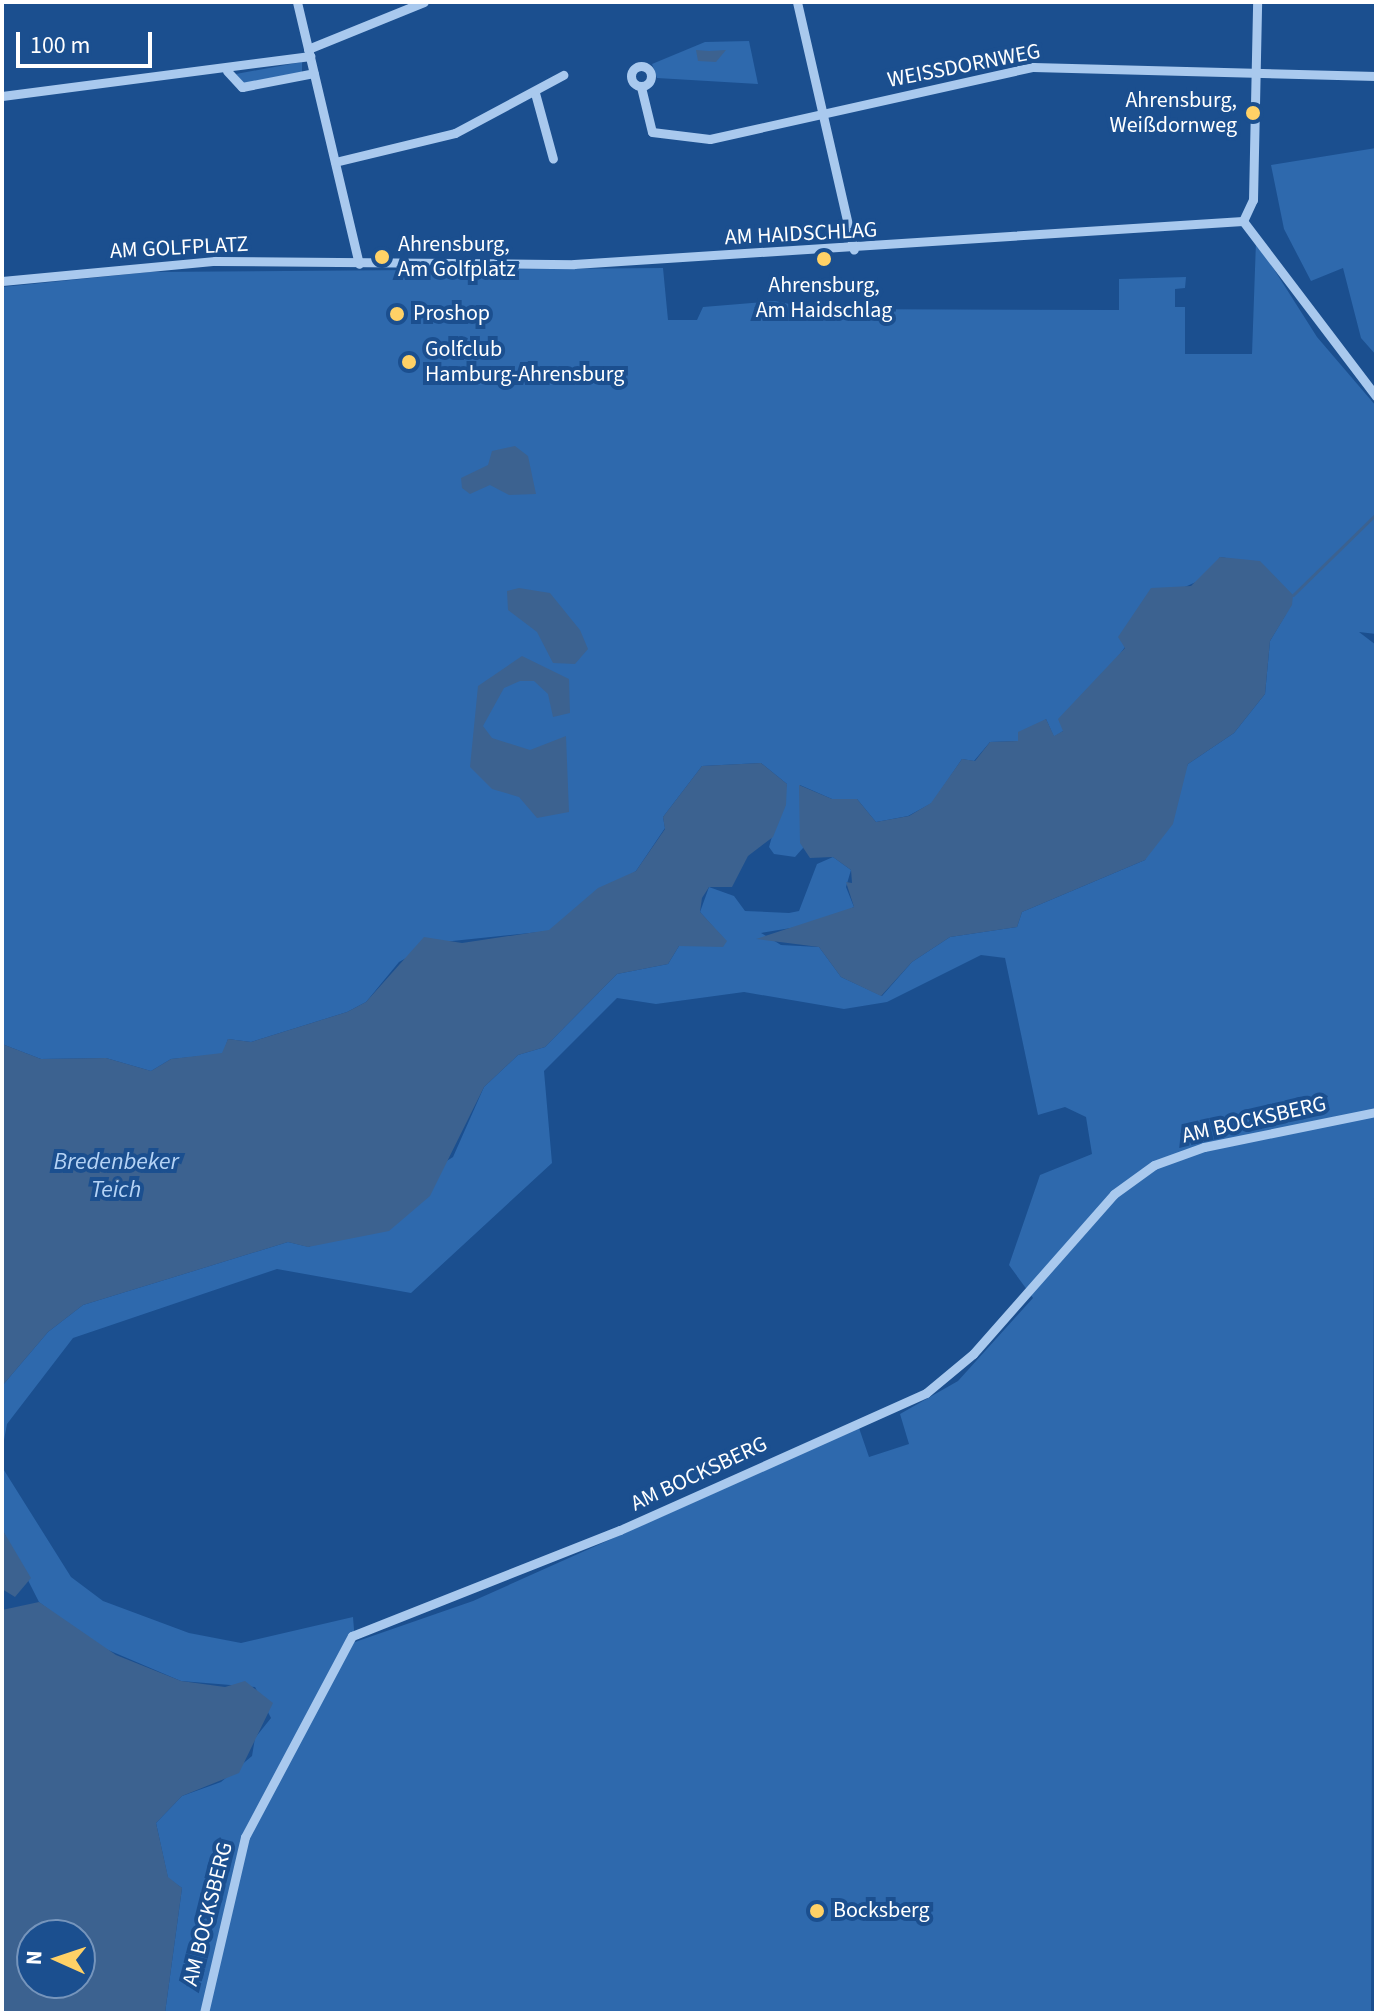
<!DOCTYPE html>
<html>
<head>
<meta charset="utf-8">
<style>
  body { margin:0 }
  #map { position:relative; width:1378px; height:2015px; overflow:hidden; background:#1b4f8f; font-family:"Source Sans 3",sans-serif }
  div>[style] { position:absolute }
  .green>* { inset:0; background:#2e69ad }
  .water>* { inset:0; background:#3c6290 }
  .stream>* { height:3px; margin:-1.5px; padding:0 1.5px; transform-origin:1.5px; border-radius:1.5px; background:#3c6290 }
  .minor>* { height:9px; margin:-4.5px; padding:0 4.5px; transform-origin:4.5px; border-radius:4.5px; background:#a9c9ee }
  .minor>.ring { margin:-4.5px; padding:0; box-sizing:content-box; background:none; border:9px solid #a9c9ee; border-radius:50% }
  .dots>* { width:22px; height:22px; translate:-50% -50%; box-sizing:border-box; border:4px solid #1b4f8f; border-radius:50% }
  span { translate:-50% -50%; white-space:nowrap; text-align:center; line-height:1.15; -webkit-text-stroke:8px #1b4f8f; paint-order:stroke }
  .street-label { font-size:22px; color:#fff }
  .poi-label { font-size:22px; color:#fff }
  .right { translate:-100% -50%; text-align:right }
  .left { translate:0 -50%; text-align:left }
  .water-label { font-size:24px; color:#b5d3f5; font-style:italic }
  .frame { position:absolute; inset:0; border:4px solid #fff; pointer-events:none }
  .north { position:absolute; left:16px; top:1919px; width:80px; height:80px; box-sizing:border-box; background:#1b4f8f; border:2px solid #7695bc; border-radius:50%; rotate:273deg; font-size:22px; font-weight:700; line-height:32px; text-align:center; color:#fff }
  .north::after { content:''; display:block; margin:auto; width:28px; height:36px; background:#ffd166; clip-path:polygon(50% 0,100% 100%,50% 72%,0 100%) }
  .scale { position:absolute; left:16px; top:32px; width:136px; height:36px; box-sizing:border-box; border:4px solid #fff; border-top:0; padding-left:10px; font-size:24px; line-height:28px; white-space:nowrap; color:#fff; -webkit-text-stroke:6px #1b4f8f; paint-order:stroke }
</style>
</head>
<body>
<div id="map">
  <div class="green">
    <div style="clip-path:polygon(749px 41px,758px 84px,657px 78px,652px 64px,705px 42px)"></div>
    <div style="clip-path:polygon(302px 62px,302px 72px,241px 84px,236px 74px)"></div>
    <div style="clip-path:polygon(1376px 148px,1376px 355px,1361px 338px,1343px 268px,1311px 281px,1284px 229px,1271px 165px)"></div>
    <div style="clip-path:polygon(1256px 241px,1317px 337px,1376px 406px,1376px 634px,1359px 632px,1376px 645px,1371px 2013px,165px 2013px,182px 1888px,168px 1878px,156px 1823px,182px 1796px,221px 1782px,252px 1756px,255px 1738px,271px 1718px,255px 1687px,181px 1681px,94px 1644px,39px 1602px,2px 1529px,2px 1467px,71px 1577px,103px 1601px,189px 1633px,241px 1643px,353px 1617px,355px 1642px,473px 1601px,859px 1428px,869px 1457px,909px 1444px,900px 1414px,958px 1381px,1033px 1298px,1009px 1265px,1040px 1175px,1092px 1154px,1086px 1117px,1065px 1107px,1038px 1115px,1005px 958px,981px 955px,887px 1002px,844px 1009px,744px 992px,656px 1004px,617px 998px,544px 1071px,552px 1163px,411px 1293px,277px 1269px,73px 1338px,7px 1424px,2px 1451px,2px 1386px,48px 1332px,83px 1305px,288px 1242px,309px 1247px,453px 1157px,484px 1087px,518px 1055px,545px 1047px,617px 974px,668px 964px,679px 946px,726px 941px,700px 912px,709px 887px,734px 896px,745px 911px,789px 913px,799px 911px,817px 864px,833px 857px,851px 870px,846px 887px,854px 907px,815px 924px,761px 933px,781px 945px,819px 947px,841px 977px,882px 996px,912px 962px,950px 937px,1017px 927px,1022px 912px,1145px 860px,1188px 764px,1234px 733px,1265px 694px,1270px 641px,1286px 614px,1239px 560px,1220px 557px,1207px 577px,1145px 605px,1125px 647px,1063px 731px,1054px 737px,1046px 719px,1018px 741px,990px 742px,974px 761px,962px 759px,932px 803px,908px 816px,876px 822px,857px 799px,832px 799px,800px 785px,803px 848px,795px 857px,774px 854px,769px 847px,787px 784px,761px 763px,702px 766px,663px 817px,665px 828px,636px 871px,549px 931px,433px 943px,399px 962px,366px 1002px,347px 1012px,251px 1042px,228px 1039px,223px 1054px,171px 1059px,151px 1071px,106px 1058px,41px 1059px,2px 1044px,2px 287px,150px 272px,663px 268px,668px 320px,697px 320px,703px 307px,775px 301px,813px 309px,1119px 310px,1119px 279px,1186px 277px,1185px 288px,1175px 289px,1175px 307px,1185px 307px,1185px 354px,1252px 354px)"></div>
  </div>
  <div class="water">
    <div style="clip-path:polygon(696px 50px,709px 51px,726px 50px,716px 62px,698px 61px)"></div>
    <div style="clip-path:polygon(515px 446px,528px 456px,536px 494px,509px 495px,490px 485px,470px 494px,462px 488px,461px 478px,488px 465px,492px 451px)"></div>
    <div style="clip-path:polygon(1220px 557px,1260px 561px,1293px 595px,1292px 605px,1270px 641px,1265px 694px,1234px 733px,1188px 764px,1173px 824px,1145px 860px,1022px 912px,1017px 927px,950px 937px,912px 962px,881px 996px,841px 977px,819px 947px,756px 939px,854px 907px,846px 882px,852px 883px,851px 870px,833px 857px,810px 858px,800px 843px,799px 785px,832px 799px,857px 799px,876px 822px,909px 816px,931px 803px,962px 759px,975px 761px,990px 742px,1018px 741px,1018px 732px,1046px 719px,1054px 736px,1063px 731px,1058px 719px,1125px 648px,1118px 637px,1151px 588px,1191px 586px)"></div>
    <div style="clip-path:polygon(519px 588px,550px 593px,580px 630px,588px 649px,575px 664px,553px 663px,537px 632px,508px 610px,507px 591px)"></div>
    <div style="clip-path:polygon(522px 656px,569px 679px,570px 713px,553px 717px,548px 694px,534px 681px,520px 681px,504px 688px,483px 726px,492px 738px,530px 750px,566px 736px,569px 812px,537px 818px,519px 797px,492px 789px,470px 767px,478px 686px)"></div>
    <div style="clip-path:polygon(761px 763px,787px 784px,786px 805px,773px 837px,748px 856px,732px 887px,709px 887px,702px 898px,700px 912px,727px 941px,723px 947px,679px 946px,668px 964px,617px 974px,545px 1047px,518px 1055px,484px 1087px,430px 1196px,389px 1231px,308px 1247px,288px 1242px,83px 1305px,48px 1332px,2px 1386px,2px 1044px,41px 1059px,106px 1058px,151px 1071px,171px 1059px,222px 1053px,228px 1039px,251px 1042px,347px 1012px,366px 1002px,424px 937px,462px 943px,549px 930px,598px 888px,636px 871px,665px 829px,663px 817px,702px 766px)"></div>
    <div style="clip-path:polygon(2px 1529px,31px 1578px,15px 1597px,2px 1589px)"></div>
    <div style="clip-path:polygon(evenodd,39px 1602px,116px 1655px,181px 1681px,225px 1687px,245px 1681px,273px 1703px,239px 1773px,182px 1796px,156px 1823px,168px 1877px,182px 1888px,165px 2013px,2px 2013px,2px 1610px,39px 1602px,32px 1935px,80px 1935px,80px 1983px,32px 1983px,32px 1935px)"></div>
  </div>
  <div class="stream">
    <div style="left:1293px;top:595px;width:116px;rotate:-44.3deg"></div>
  </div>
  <div class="minor">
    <div style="left:297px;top:2px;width:269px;rotate:76.7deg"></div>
    <div style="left:797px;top:2px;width:254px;rotate:77.1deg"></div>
    <div style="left:308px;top:49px;width:125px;rotate:-22.1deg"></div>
    <div class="ring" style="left:631px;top:66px;width:11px;height:11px"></div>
    <div style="left:227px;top:71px;width:22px;rotate:47deg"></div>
    <div style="left:242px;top:87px;width:73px;rotate:-11deg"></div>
    <div style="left:641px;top:87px;width:46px;rotate:76.3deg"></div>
    <div style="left:652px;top:132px;width:58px;rotate:6.9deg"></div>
    <div style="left:710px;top:139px;width:331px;rotate:-12.6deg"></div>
    <div style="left:1033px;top:67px;width:343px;rotate:1.5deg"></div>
    <div style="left:535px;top:93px;width:68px;rotate:74.7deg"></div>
    <div style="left:2px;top:96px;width:311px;rotate:-7.4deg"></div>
    <div style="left:335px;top:162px;width:123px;rotate:-13.6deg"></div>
    <div style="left:455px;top:133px;width:123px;rotate:-28.2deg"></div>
    <div style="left:1243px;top:221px;width:23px;rotate:-65deg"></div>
    <div style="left:1253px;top:200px;width:198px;rotate:-88.8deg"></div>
    <div style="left:1243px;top:221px;width:220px;rotate:52.8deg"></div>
    <div style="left:2px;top:281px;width:214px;rotate:-5.4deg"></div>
    <div style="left:215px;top:261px;width:359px;rotate:0.5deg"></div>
    <div style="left:574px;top:264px;width:670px;rotate:-3.68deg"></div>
    <div style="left:204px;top:2013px;width:181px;rotate:-76.9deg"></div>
    <div style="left:245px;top:1837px;width:228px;rotate:-62deg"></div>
    <div style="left:352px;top:1636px;width:288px;rotate:-21.6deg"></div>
    <div style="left:620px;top:1530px;width:335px;rotate:-24.1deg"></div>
    <div style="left:926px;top:1393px;width:61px;rotate:-39.7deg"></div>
    <div style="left:973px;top:1354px;width:213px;rotate:-48.6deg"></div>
    <div style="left:1114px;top:1194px;width:49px;rotate:-35.9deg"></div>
    <div style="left:1154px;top:1165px;width:53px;rotate:-19.8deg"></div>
    <div style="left:1204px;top:1147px;width:176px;rotate:-11.5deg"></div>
  </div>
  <div class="dots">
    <div style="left:1253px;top:113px;background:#ffd166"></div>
    <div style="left:382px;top:257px;background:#ffd166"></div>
    <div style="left:824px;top:259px;background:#ffd166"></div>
    <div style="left:397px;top:314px;background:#ffd166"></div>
    <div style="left:409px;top:362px;background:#ffd166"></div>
    <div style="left:817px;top:1911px;background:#ffd166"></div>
  </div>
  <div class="street-label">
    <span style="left:964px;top:66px;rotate:-11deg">WEISSDORNWEG</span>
    <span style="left:801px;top:234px;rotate:-3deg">AM HAIDSCHLAG</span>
    <span style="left:179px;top:248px;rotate:-3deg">AM GOLFPLATZ</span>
    <span style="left:1254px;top:1120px;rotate:-13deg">AM BOCKSBERG</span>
    <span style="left:699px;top:1474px;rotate:-25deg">AM BOCKSBERG</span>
    <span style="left:208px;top:1914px;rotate:-76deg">AM BOCKSBERG</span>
  </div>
  <div class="poi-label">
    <span class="right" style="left:1237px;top:113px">Ahrensburg,<br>Weißdornweg</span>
    <span class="left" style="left:398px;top:257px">Ahrensburg,<br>Am Golfplatz</span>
    <span style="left:824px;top:298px">Ahrensburg,<br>Am Haidschlag</span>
    <span class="left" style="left:413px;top:314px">Proshop</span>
    <span class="left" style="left:425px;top:362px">Golfclub<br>Hamburg-Ahrensburg</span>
    <span class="left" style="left:833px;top:1911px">Bocksberg</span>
  </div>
  <div class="water-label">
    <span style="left:116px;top:1176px">Bredenbeker<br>Teich</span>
  </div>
  <div class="frame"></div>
  <div class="north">N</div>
  <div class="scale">100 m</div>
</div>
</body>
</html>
